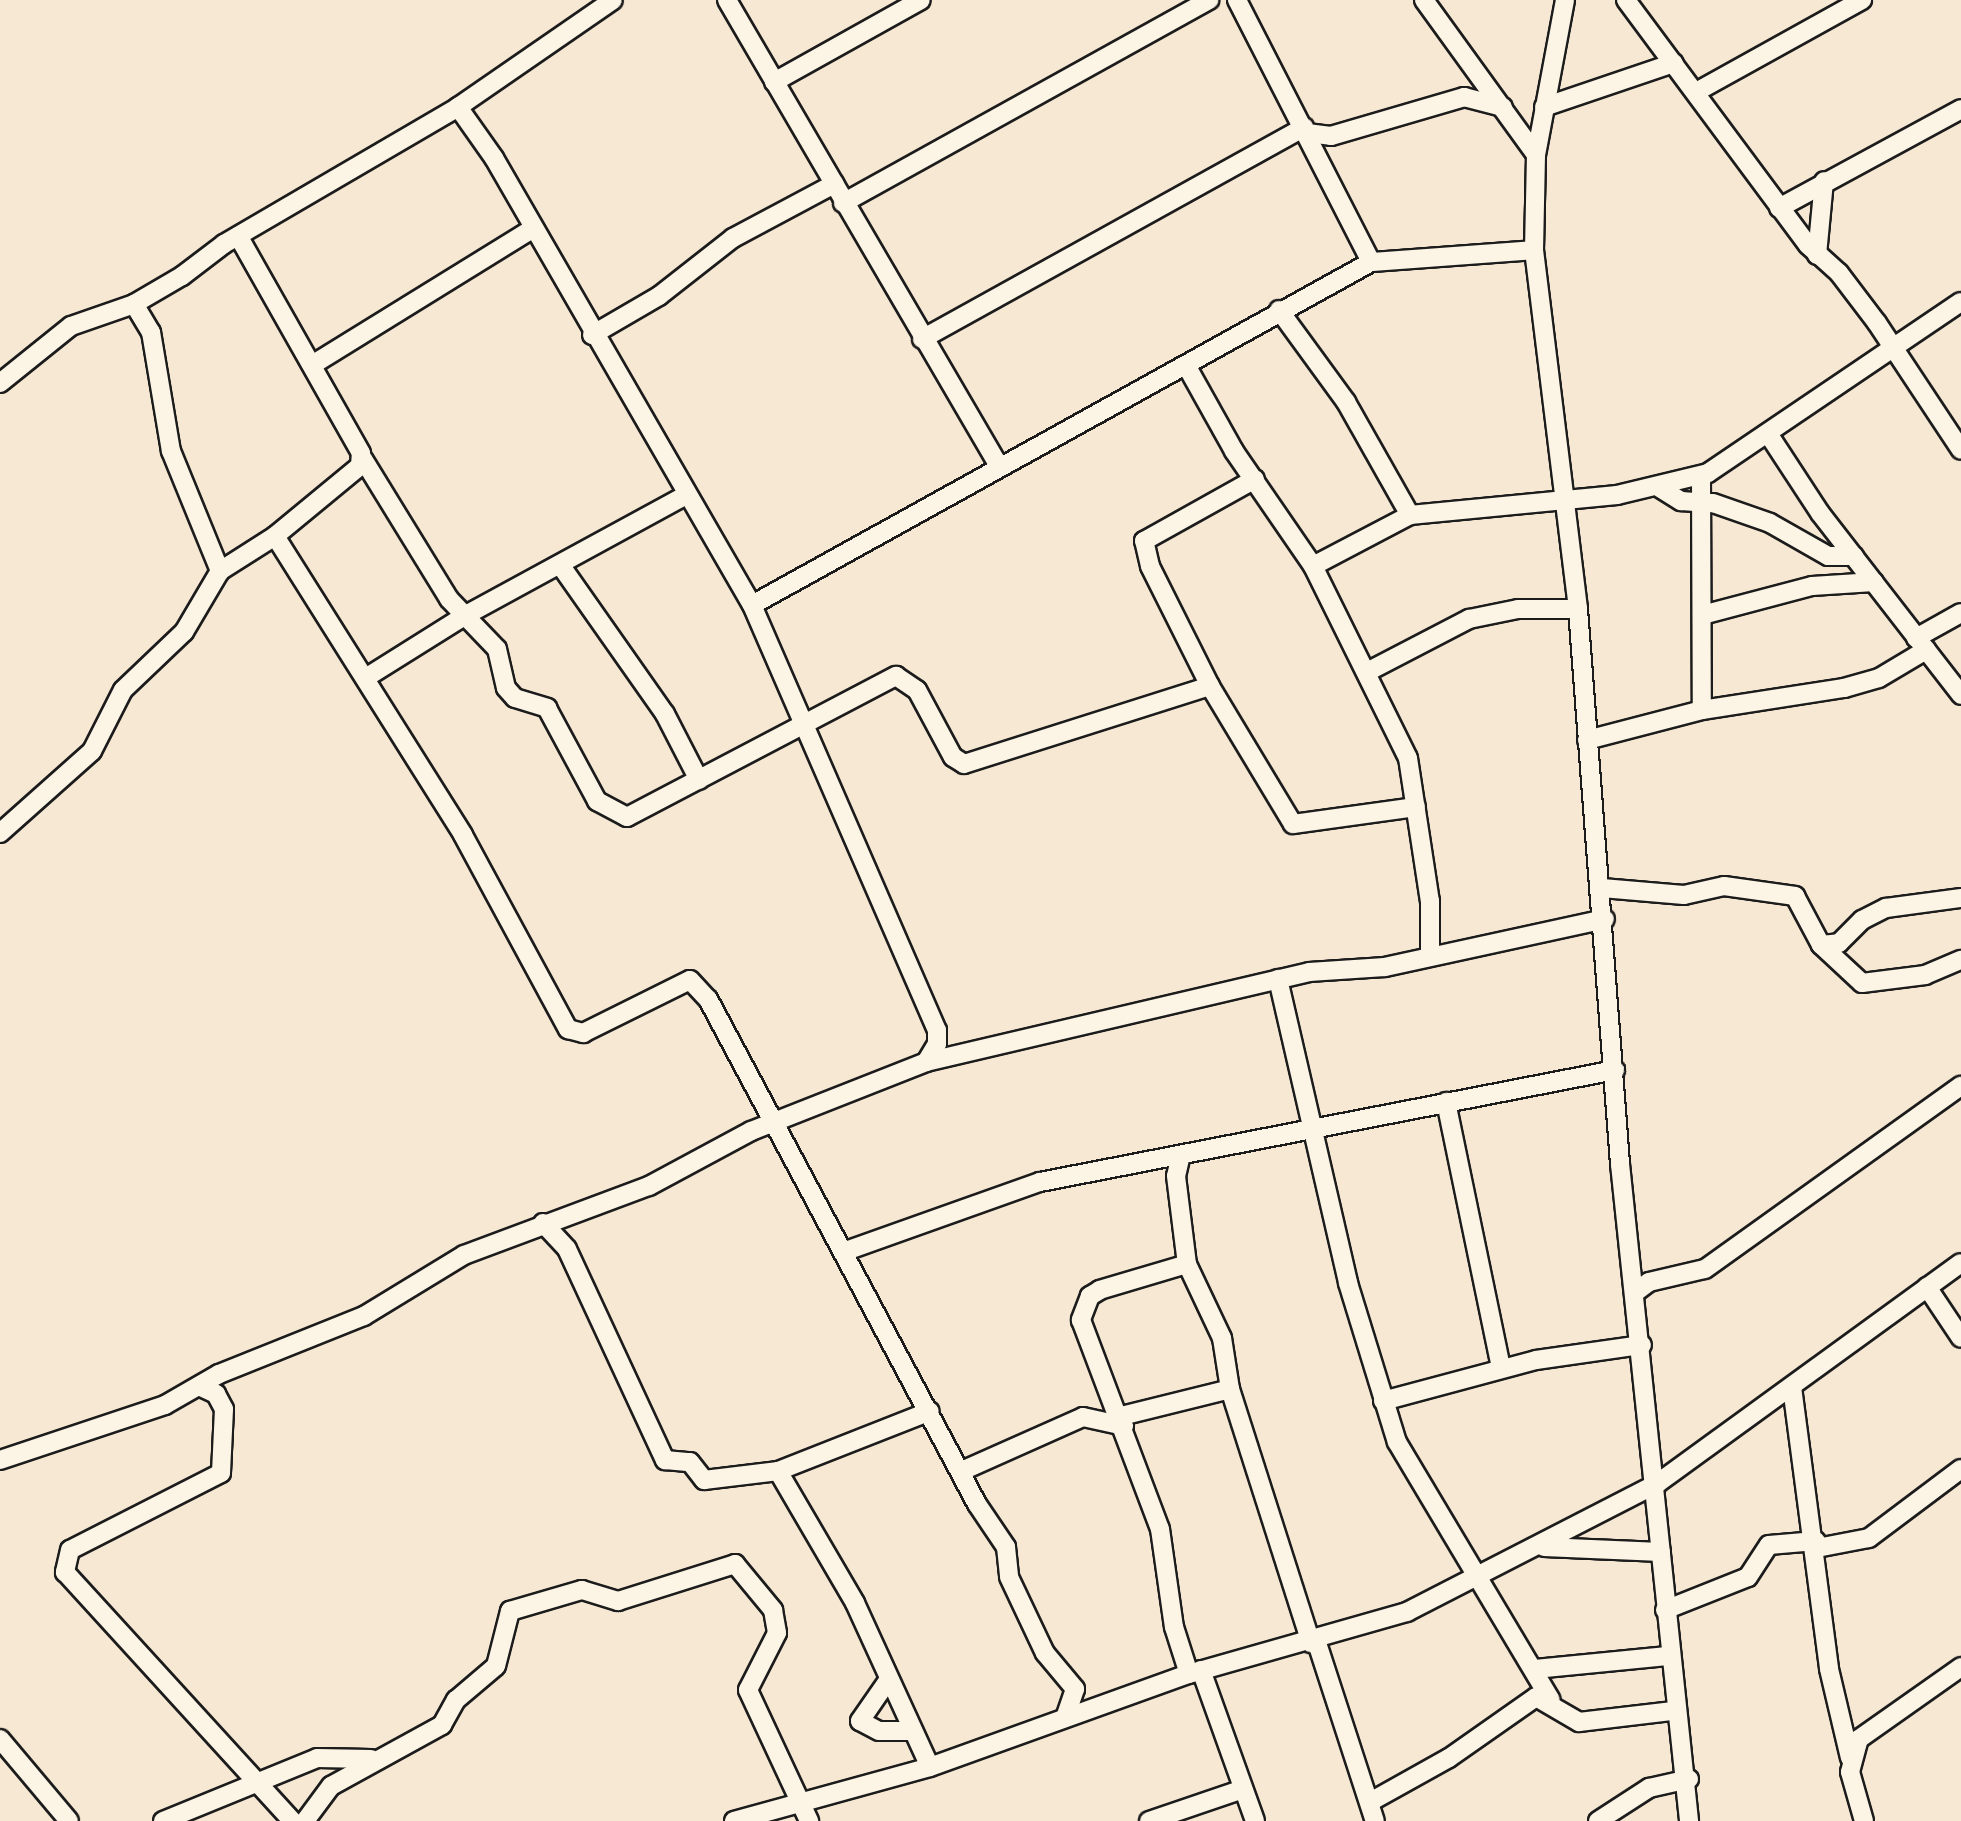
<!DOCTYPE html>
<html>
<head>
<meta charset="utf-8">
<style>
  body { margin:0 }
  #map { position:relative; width:1961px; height:1821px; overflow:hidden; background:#f7e8d4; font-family:"Indie Flower",sans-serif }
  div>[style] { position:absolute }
  .roads { filter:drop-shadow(2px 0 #1c1c1c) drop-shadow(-2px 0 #1c1c1c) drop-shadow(0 2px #1c1c1c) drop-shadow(0 -2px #1c1c1c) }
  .minor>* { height:18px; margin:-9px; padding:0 9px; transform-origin:9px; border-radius:9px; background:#fcf5e5 }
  span { translate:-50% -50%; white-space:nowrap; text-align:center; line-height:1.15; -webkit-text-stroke:6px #fcf5e5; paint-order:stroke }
</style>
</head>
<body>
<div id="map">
  <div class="roads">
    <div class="minor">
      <div style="left:727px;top:0;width:540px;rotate:59.73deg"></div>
      <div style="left:1237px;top:0;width:294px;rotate:62.9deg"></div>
      <div style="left:1424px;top:0;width:191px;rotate:54.1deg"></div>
      <div style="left:1565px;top:0;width:158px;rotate:100.6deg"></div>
      <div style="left:1536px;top:155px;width:95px;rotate:91.2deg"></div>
      <div style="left:1534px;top:250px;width:362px;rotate:83deg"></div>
      <div style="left:1578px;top:609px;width:557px;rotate:85.67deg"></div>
      <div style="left:1620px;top:1164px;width:661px;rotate:84deg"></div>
      <div style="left:1626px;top:0;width:305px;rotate:53.4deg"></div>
      <div style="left:1808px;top:245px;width:42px;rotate:42.1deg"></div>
      <div style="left:1839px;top:273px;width:63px;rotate:52.8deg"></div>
      <div style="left:1877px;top:323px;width:152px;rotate:56.5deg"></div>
      <div style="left:774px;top:82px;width:168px;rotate:-29.2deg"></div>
      <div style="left:1696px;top:92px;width:190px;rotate:-29deg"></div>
      <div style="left:458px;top:107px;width:62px;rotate:54.8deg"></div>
      <div style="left:494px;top:158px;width:516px;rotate:60.01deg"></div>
      <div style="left:752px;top:605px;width:464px;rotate:66.5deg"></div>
      <div style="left:937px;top:1030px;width:14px;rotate:90deg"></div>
      <div style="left:937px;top:1044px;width:21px;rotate:121deg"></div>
      <div style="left:1544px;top:107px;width:137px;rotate:-18.7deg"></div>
      <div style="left:1307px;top:133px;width:24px;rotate:7deg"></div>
      <div style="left:1331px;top:136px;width:139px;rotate:-16.3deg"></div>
      <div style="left:1464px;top:97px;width:40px;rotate:14.4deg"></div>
      <div style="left:843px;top:203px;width:419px;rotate:-29deg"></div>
      <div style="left:1779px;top:208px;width:207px;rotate:-28.5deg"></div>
      <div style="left:1817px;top:255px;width:74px;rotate:-84.6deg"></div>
      <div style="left:134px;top:304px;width:33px;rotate:59deg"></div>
      <div style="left:151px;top:332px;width:121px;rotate:80.5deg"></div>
      <div style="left:171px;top:451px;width:130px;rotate:67.8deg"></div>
      <div style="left:1279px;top:310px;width:114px;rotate:53.9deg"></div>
      <div style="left:1346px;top:402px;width:130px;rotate:60.5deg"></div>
      <div style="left:592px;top:335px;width:78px;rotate:-30.2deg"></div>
      <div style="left:659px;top:296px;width:94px;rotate:-38.1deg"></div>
      <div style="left:733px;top:238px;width:115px;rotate:-28.1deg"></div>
      <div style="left:922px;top:339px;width:437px;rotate:-29deg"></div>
      <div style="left:312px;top:365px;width:259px;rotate:-31.7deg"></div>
      <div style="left:1186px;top:365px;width:98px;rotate:60.8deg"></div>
      <div style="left:1234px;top:451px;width:140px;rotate:55.5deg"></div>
      <div style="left:1313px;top:566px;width:214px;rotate:63.7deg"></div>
      <div style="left:1408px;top:758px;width:145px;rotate:81.3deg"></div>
      <div style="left:1430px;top:901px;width:51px;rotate:90deg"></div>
      <div style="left:0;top:383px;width:91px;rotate:-38.8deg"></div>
      <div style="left:71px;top:326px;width:67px;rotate:-19.2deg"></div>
      <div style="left:134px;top:304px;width:56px;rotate:-30.3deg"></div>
      <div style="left:182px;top:276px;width:53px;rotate:-37.3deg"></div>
      <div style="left:224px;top:244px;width:271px;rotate:-30.3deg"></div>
      <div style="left:458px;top:107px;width:188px;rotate:-34.6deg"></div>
      <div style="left:1769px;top:435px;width:93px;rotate:56.8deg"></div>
      <div style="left:1820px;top:513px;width:230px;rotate:52.2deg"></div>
      <div style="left:363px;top:459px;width:164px;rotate:58.4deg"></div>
      <div style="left:449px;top:599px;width:69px;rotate:46.2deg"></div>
      <div style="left:497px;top:649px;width:40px;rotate:77deg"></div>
      <div style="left:506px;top:688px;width:13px;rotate:48deg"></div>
      <div style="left:515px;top:698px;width:34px;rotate:17deg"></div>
      <div style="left:547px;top:708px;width:106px;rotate:61.7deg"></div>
      <div style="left:597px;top:801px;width:34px;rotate:28deg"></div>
      <div style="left:627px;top:817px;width:304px;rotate:-27.7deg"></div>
      <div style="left:896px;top:676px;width:25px;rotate:34deg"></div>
      <div style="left:917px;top:690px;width:76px;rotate:61.8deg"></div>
      <div style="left:953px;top:757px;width:13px;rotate:32deg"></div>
      <div style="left:964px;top:764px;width:258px;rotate:-17.6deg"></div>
      <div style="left:1210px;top:686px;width:161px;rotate:59deg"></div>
      <div style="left:1293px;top:824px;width:124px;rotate:-7.9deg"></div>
      <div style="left:1701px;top:476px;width:234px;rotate:89.8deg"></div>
      <div style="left:1660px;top:488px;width:25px;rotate:32deg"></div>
      <div style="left:1681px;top:501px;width:32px;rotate:4deg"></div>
      <div style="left:1713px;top:503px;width:60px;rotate:19.3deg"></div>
      <div style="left:1770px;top:523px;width:67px;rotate:29.6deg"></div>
      <div style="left:1828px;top:556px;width:26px"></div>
      <div style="left:275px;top:536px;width:353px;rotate:57.8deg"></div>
      <div style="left:463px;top:835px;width:221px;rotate:61.6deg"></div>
      <div style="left:568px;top:1029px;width:16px;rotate:15deg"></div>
      <div style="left:583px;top:1033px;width:119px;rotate:-26.4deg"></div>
      <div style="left:690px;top:980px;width:26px;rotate:47deg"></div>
      <div style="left:708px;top:999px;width:572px;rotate:61.96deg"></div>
      <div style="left:977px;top:1504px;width:52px;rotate:56deg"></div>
      <div style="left:1006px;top:1547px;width:30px;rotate:84deg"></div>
      <div style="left:1009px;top:1577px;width:84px;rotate:64.7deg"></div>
      <div style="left:1045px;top:1653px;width:47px;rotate:50.2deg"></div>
      <div style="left:1075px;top:1689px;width:28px;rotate:109deg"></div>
      <div style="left:561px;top:566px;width:181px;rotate:54.9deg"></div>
      <div style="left:665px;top:714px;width:74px;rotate:62.7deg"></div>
      <div style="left:1313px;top:566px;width:110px;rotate:-27.7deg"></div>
      <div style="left:1410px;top:515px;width:208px;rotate:-5.5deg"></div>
      <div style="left:1617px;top:495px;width:94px;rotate:-13.6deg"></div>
      <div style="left:1708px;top:473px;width:305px;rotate:-34.1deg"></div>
      <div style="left:752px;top:605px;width:708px;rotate:-28.99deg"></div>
      <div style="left:1371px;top:262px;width:163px;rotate:-4.2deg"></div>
      <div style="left:1706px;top:614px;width:110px;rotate:-14.8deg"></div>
      <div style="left:1812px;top:586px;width:62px;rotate:-3.7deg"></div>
      <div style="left:1916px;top:638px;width:51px;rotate:-29.1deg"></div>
      <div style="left:1367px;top:672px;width:115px;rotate:-27.5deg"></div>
      <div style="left:1469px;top:619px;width:50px;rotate:-11.5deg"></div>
      <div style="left:1518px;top:609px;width:60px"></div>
      <div style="left:367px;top:677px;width:117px;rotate:-32.1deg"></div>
      <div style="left:466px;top:615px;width:248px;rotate:-28.6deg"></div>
      <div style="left:1210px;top:686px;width:134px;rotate:-116.6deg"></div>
      <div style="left:1150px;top:566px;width:26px;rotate:-103deg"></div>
      <div style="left:1144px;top:541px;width:127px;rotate:-29.2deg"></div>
      <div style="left:1587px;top:740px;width:119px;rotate:-14.6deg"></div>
      <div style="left:1702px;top:710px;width:144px;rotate:-8.8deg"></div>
      <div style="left:1844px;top:688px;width:36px;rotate:-16deg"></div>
      <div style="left:1879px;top:678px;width:55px;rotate:-30.8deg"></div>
      <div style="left:0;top:833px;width:123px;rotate:-41.7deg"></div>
      <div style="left:92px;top:751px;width:68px;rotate:-63.1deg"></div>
      <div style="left:123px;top:690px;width:84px;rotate:-43.6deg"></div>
      <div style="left:184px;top:632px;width:71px;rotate:-59.5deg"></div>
      <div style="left:220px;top:571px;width:65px;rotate:-32.5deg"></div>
      <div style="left:275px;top:536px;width:110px;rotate:-39.5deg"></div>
      <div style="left:360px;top:466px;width:13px;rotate:-86deg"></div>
      <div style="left:361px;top:453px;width:249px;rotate:-119.5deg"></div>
      <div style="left:1602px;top:888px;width:82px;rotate:4.9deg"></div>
      <div style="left:1684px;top:895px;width:41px;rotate:-12.7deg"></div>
      <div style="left:1724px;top:886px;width:72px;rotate:8deg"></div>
      <div style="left:1795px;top:896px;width:55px;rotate:62deg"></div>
      <div style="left:1821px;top:945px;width:56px;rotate:42.8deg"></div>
      <div style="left:1862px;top:983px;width:64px;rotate:-7.2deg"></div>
      <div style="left:1925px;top:975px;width:39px;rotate:-23deg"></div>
      <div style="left:1821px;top:945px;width:18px;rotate:-6deg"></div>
      <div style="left:1839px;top:943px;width:33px;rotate:-45deg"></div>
      <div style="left:1862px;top:920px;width:27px;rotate:-27deg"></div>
      <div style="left:1886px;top:908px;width:76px;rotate:-7.6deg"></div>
      <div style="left:1278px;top:979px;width:312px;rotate:77deg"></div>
      <div style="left:1348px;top:1283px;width:166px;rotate:72.9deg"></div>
      <div style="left:1397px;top:1442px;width:300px;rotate:59.2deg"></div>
      <div style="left:1446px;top:1102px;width:272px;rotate:78.3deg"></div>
      <div style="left:1180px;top:1159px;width:17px;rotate:103deg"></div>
      <div style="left:1176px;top:1176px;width:89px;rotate:82.9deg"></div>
      <div style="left:1187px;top:1264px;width:82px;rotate:64.7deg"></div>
      <div style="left:1222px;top:1338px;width:52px;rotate:81.1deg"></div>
      <div style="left:1230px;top:1389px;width:267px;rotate:72.3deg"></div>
      <div style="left:543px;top:1223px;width:35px;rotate:47deg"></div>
      <div style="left:567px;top:1249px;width:233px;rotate:65.1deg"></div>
      <div style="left:665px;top:1460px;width:25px;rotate:5deg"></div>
      <div style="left:690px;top:1462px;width:23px;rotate:52deg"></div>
      <div style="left:704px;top:1480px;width:75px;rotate:-6.9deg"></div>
      <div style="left:778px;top:1471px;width:153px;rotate:59.7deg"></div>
      <div style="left:855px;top:1603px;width:180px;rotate:65.4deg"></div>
      <div style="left:843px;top:1252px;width:209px;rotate:-19.6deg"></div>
      <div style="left:1040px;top:1182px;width:586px;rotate:-11.02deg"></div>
      <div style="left:1187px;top:1264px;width:91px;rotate:163.4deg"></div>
      <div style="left:1100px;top:1290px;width:12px;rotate:149deg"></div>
      <div style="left:1090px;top:1296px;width:26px;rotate:111deg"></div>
      <div style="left:1081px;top:1320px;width:223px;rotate:69.3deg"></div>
      <div style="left:1160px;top:1529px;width:99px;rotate:81.9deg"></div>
      <div style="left:1174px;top:1627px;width:49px;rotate:72.3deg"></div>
      <div style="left:1927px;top:1287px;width:61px;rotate:56.3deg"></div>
      <div style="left:1637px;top:1291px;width:15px;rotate:-37deg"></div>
      <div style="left:1649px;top:1282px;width:57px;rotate:-13.1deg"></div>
      <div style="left:1705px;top:1269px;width:315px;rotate:-35.6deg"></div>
      <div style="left:199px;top:1386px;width:19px;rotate:25deg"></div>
      <div style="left:216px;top:1394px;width:17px;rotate:62deg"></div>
      <div style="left:224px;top:1409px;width:64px;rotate:92.7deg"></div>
      <div style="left:221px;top:1473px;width:169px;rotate:153deg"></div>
      <div style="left:70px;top:1550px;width:23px;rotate:103deg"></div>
      <div style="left:65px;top:1572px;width:337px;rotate:47.6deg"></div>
      <div style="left:1792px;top:1387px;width:284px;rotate:82.5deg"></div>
      <div style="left:1829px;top:1669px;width:91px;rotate:76.7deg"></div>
      <div style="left:1383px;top:1401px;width:158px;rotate:-15deg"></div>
      <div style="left:1536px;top:1360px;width:107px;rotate:-8.1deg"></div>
      <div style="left:1121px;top:1416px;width:112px;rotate:-13.9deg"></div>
      <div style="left:0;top:1460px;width:174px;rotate:-18.4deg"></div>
      <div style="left:165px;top:1405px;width:62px;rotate:-29.9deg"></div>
      <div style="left:219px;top:1374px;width:156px;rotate:-21.8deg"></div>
      <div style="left:364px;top:1316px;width:117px;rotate:-31.4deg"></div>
      <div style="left:464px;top:1255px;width:197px;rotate:-20.5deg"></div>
      <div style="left:649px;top:1186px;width:116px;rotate:-28.3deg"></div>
      <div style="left:751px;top:1131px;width:188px;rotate:-21.5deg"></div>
      <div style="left:926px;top:1062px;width:393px;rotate:-13.2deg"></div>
      <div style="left:1309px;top:972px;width:76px;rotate:-3.8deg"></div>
      <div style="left:1385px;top:967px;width:225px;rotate:-12.3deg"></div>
      <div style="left:964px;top:1470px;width:130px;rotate:-24deg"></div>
      <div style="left:1083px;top:1417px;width:42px;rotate:12.4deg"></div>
      <div style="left:778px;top:1471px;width:163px;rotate:-21.5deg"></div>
      <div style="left:1544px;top:1547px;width:117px;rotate:2.4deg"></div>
      <div style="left:1817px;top:1548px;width:53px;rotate:-10.9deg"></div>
      <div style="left:1869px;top:1538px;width:115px;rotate:-36.9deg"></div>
      <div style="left:1665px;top:1610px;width:89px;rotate:-21.7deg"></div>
      <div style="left:1748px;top:1577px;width:38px;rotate:-57deg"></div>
      <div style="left:1769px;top:1545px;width:47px;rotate:-4.9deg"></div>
      <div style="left:1317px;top:1643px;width:187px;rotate:72deg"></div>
      <div style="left:1535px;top:1669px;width:133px;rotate:-5.6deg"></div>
      <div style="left:1201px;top:1670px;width:160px;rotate:70.3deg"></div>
      <div style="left:889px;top:1679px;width:51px;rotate:124.6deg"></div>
      <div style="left:860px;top:1721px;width:21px;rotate:28deg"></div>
      <div style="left:879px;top:1731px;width:34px"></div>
      <div style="left:0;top:1739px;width:107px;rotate:49.9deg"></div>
      <div style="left:1370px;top:1802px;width:90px;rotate:-29.1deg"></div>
      <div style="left:1449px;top:1758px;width:106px;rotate:-35deg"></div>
      <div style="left:1536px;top:1697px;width:50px;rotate:30.2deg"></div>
      <div style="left:1579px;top:1722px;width:95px;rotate:-6.7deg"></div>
      <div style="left:163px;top:1821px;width:166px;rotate:-22.2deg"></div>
      <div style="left:317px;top:1758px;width:54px;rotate:1.1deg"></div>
      <div style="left:305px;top:1821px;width:44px;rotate:-53.4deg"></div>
      <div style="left:331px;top:1786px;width:127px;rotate:-28.8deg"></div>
      <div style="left:442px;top:1725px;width:29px;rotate:-61deg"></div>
      <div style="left:456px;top:1700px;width:52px;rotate:-40.4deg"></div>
      <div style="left:496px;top:1666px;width:57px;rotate:-75.7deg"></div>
      <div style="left:510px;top:1611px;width:75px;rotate:-16.3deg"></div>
      <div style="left:582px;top:1590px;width:38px;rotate:17deg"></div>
      <div style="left:618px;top:1601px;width:123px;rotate:-17.5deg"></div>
      <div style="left:735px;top:1564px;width:60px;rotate:50.4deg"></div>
      <div style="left:773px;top:1610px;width:23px;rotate:80deg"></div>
      <div style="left:777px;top:1633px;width:64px;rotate:117deg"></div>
      <div style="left:748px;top:1690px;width:145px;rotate:65deg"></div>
      <div style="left:734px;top:1821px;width:203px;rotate:-15.4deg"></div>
      <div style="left:930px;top:1767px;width:275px;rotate:-19.8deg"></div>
      <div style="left:1189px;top:1674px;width:227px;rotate:-15.9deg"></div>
      <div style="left:1407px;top:1612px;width:282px;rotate:-27.2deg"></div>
      <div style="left:1658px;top:1483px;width:374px;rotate:-36deg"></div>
      <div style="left:1149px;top:1821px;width:99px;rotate:-18.8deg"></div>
      <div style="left:1598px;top:1821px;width:61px;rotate:-32.9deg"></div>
      <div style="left:1649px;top:1788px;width:41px;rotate:-12.7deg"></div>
      <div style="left:1864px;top:1821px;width:51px;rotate:-105.9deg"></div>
      <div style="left:1850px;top:1772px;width:34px;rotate:-75deg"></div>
      <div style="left:1859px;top:1739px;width:125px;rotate:-35.2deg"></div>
    </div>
  </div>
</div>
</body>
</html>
